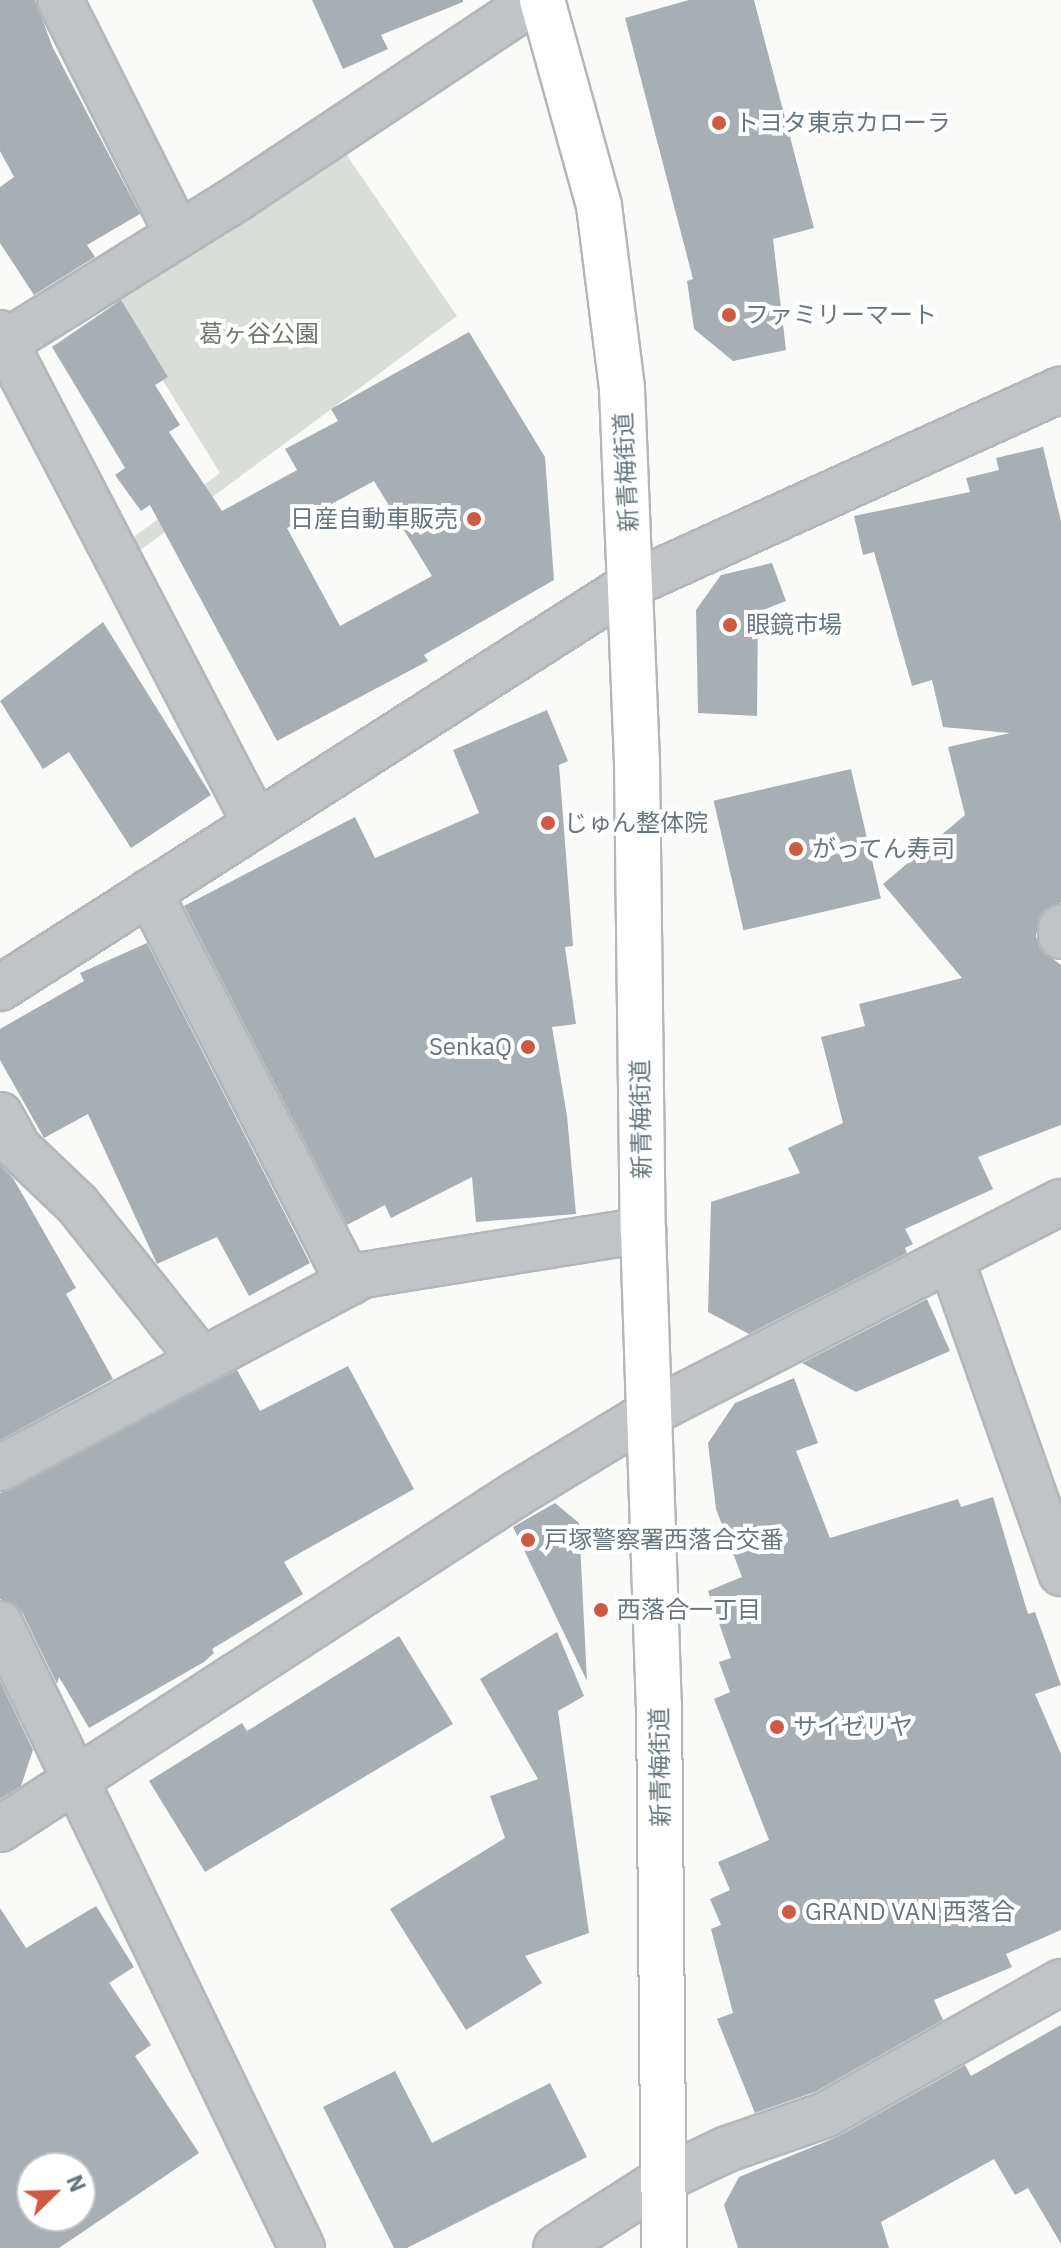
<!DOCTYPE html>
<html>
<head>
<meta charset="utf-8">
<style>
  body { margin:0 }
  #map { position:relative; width:1061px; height:2248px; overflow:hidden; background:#fafaf8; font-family:"IBM Plex Sans","Noto Sans JP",sans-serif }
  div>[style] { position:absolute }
  .green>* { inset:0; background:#daded8 }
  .building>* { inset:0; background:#a8afb4; transform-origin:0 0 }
  .roads { filter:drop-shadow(2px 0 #b2b7ba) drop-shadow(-2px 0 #b2b7ba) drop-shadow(0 2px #b2b7ba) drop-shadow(0 -2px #b2b7ba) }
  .minor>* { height:44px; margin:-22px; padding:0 22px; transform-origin:22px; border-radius:22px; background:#c0c4c7 }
  .major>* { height:44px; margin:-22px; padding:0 22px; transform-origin:22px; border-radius:22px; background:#fff }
  .dots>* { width:22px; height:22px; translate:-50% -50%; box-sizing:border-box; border:4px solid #fff; border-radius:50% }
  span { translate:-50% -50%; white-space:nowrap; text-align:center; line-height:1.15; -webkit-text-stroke:8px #fff; paint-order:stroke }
  .poi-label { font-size:24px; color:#68777f }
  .left { translate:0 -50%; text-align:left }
  .right { translate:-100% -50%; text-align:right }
  .park-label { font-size:24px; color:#6b7866 }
  .street-label { font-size:24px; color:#68777f }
  .north { position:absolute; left:16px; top:2152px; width:80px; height:80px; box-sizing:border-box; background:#fff; border:2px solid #c3c9cc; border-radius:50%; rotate:67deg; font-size:22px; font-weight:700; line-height:32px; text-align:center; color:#68777f }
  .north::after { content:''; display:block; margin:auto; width:28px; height:36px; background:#cf5a43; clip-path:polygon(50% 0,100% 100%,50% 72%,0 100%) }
</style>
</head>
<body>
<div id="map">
  <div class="green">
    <div style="clip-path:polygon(346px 154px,457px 316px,138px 552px,131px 539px,220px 473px,115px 303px)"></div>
  </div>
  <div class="building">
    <div style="clip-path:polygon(0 0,35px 0,53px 48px,140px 214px,87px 245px,95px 257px,34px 295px,0 243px,0 187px,14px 177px,0 151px)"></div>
    <div style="clip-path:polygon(312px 0,463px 0,463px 2px,381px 35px,388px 49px,343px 69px)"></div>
    <div style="clip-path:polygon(689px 0,754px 0,814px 228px,773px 239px,786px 350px,733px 361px,694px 329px,687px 281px,693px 279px,625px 18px)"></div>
    <div style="clip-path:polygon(evenodd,121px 300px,168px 377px,155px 385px,180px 425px,169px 432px,222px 511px,297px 470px,285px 449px,338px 421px,331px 409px,469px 332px,545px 457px,554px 580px,424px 655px,428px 661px,277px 741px,150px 505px,141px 511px,115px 475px,125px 468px,52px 347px,121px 300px,374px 481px,432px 576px,340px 626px,287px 528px,374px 481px)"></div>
    <div style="clip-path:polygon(1043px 447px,1061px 521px,1061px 903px,1040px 915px,1036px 936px,1040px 949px,1061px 965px,1061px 1125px,978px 1157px,993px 1189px,905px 1229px,913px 1244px,905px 1248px,907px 1253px,749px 1334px,708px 1312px,711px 1202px,800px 1173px,788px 1148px,843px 1123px,821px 1037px,865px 1026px,859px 1004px,962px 978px,883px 884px,965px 815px,948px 747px,1010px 733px,943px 727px,932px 680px,912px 686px,874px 552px,863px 555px,854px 516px,970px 492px,966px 478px,999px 470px,996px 458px)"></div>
    <div style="clip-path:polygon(772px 563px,786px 601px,758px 612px,757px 716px,698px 713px,696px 610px,721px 575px)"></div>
    <div style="clip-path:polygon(103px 622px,211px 795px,131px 848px,69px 752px,43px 769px,0 701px)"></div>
    <div style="clip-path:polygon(547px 710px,568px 761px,559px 765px,573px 946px,565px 947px,576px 1024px,552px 1027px,567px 1116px,576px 1214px,476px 1222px,472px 1177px,391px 1218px,385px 1205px,347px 1225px,184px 906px,355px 817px,375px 858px,479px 813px,453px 750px)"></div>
    <div style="left:851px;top:769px;width:133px;height:141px;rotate:77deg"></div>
    <div style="clip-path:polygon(147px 943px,310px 1263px,249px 1296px,217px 1237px,157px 1264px,88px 1114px,44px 1138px,0 1060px,0 1029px,84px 981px,80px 973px)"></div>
    <div style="clip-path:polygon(0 1165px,13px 1178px,76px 1288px,66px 1294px,113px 1379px,0 1440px)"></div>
    <div style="clip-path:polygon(927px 1299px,950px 1351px,856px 1392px,802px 1363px)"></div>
    <div style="clip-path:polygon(348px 1366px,414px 1489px,284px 1562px,303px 1594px,212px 1649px,214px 1653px,204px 1662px,89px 1728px,59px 1677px,57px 1684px,22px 1612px,0 1599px,0 1493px,237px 1370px,260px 1411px)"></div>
    <div style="clip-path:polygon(794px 1378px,818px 1443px,796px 1451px,830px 1538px,958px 1499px,961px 1507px,993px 1497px,1028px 1614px,1035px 1612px,1061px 1685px,1035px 1694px,1061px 1754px,1061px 1930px,1006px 1954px,1012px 1967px,934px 2000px,943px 2020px,815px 2092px,755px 2113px,717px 2019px,733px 2013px,711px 1929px,721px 1925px,710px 1899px,730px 1890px,718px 1862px,769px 1840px,714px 1699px,730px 1692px,719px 1662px,731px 1658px,708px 1591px,742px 1577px,716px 1509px,708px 1443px,735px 1403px)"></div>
    <div style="clip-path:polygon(555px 1503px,579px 1523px,587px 1681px,513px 1527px)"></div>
    <div style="clip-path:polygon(557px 1632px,584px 1696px,558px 1711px,589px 1933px,525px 1956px,542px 1983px,466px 2030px,390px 1909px,505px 1838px,490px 1796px,538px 1779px,480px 1679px)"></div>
    <div style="clip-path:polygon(399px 1636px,453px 1724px,205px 1872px,149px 1781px,242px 1723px,247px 1731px)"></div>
    <div style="clip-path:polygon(0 1681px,33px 1750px,21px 1786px,0 1799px)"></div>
    <div style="clip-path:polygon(evenodd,96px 1906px,134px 1967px,109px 1983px,151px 2045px,135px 2056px,199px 2153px,59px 2248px,0 2248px,0 1908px,26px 1948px,96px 1906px,32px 2168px,80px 2168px,80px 2216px,32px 2216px,32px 2168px)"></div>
    <div style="clip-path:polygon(1061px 2025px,1061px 2244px,1028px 2188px,1015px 2195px,994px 2159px,881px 2222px,889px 2248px,738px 2248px,724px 2205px,739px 2177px,837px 2137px,965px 2065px,971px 2076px)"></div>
    <div style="clip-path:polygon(395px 2071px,432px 2143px,550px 2083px,587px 2157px,407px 2248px,394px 2248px,323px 2107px)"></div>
  </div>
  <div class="roads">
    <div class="minor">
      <div style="left:60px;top:0;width:263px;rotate:63.3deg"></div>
      <div style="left:0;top:333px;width:554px;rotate:62.46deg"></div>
      <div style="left:0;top:346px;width:282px;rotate:-31.9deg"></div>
      <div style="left:239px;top:197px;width:356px;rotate:-33.6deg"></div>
      <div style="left:149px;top:892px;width:439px;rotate:62.9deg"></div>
      <div style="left:1061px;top:928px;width:8px;rotate:90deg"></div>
      <div style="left:0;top:988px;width:750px;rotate:-32.59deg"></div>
      <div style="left:632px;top:584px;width:471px;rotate:-24.4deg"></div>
      <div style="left:0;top:1115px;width:38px;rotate:61deg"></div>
      <div style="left:18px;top:1148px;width:81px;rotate:43.5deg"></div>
      <div style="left:77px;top:1204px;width:201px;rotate:51.5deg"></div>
      <div style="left:951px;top:1260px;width:332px;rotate:70.6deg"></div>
      <div style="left:0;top:1468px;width:411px;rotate:-28deg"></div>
      <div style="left:363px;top:1275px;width:284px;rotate:-9.1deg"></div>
      <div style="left:0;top:1624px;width:693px;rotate:64.17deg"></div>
      <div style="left:0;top:1829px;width:617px;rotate:-32.97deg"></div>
      <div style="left:518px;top:1493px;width:152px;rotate:-31.3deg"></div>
      <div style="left:648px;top:1414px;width:464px;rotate:-27.2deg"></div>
      <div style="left:556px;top:2248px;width:128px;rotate:-32.6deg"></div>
      <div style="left:664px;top:2179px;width:70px;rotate:-25.5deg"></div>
      <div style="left:727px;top:2149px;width:104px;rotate:-19.1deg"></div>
      <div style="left:825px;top:2115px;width:271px;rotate:-29.4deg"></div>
    </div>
    <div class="major">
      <div style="left:542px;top:0;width:214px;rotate:74.5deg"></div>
      <div style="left:599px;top:206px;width:184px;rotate:82.8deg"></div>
      <div style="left:622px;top:389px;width:374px;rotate:87.7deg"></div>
      <div style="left:637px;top:763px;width:467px;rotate:89.3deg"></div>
      <div style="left:643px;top:1230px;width:474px;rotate:88.1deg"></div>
      <div style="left:659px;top:1704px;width:544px;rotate:89.47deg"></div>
    </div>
  </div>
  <div class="dots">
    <div style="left:719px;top:123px;background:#cf5a43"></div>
    <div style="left:729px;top:315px;background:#cf5a43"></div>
    <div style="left:474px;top:519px;background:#cf5a43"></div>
    <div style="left:730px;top:625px;background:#cf5a43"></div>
    <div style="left:548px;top:823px;background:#cf5a43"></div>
    <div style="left:796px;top:849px;background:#cf5a43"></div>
    <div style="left:528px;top:1047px;background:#cf5a43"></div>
    <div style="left:528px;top:1540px;background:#cf5a43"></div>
    <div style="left:601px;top:1610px;background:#cf5a43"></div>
    <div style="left:777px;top:1727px;background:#cf5a43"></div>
    <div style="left:789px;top:1912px;background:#cf5a43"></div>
  </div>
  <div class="poi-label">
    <span class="left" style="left:735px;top:123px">トヨタ東京カローラ</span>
    <span class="left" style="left:745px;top:315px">ファミリーマート</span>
    <span class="right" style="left:458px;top:519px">日産自動車販売</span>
    <span class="left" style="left:746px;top:625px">眼鏡市場</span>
    <span class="left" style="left:564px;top:823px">じゅん整体院</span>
    <span class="left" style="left:812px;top:849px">がってん寿司</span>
    <span class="right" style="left:512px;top:1047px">SenkaQ</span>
    <span class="left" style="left:544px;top:1540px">戸塚警察署西落合交番</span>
    <span class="left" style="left:617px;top:1610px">西落合一丁目</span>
    <span class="left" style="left:793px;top:1727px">サイゼリヤ</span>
    <span class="left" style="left:805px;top:1912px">GRAND VAN 西落合</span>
  </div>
  <div class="park-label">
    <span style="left:259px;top:334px">葛ヶ谷公園</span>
  </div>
  <div class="street-label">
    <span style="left:626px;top:472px;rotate:-93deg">新青梅街道</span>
    <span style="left:641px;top:1119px;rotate:-91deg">新青梅街道</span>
    <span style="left:660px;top:1767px;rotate:-91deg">新青梅街道</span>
  </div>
  <div class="north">N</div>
</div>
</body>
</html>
